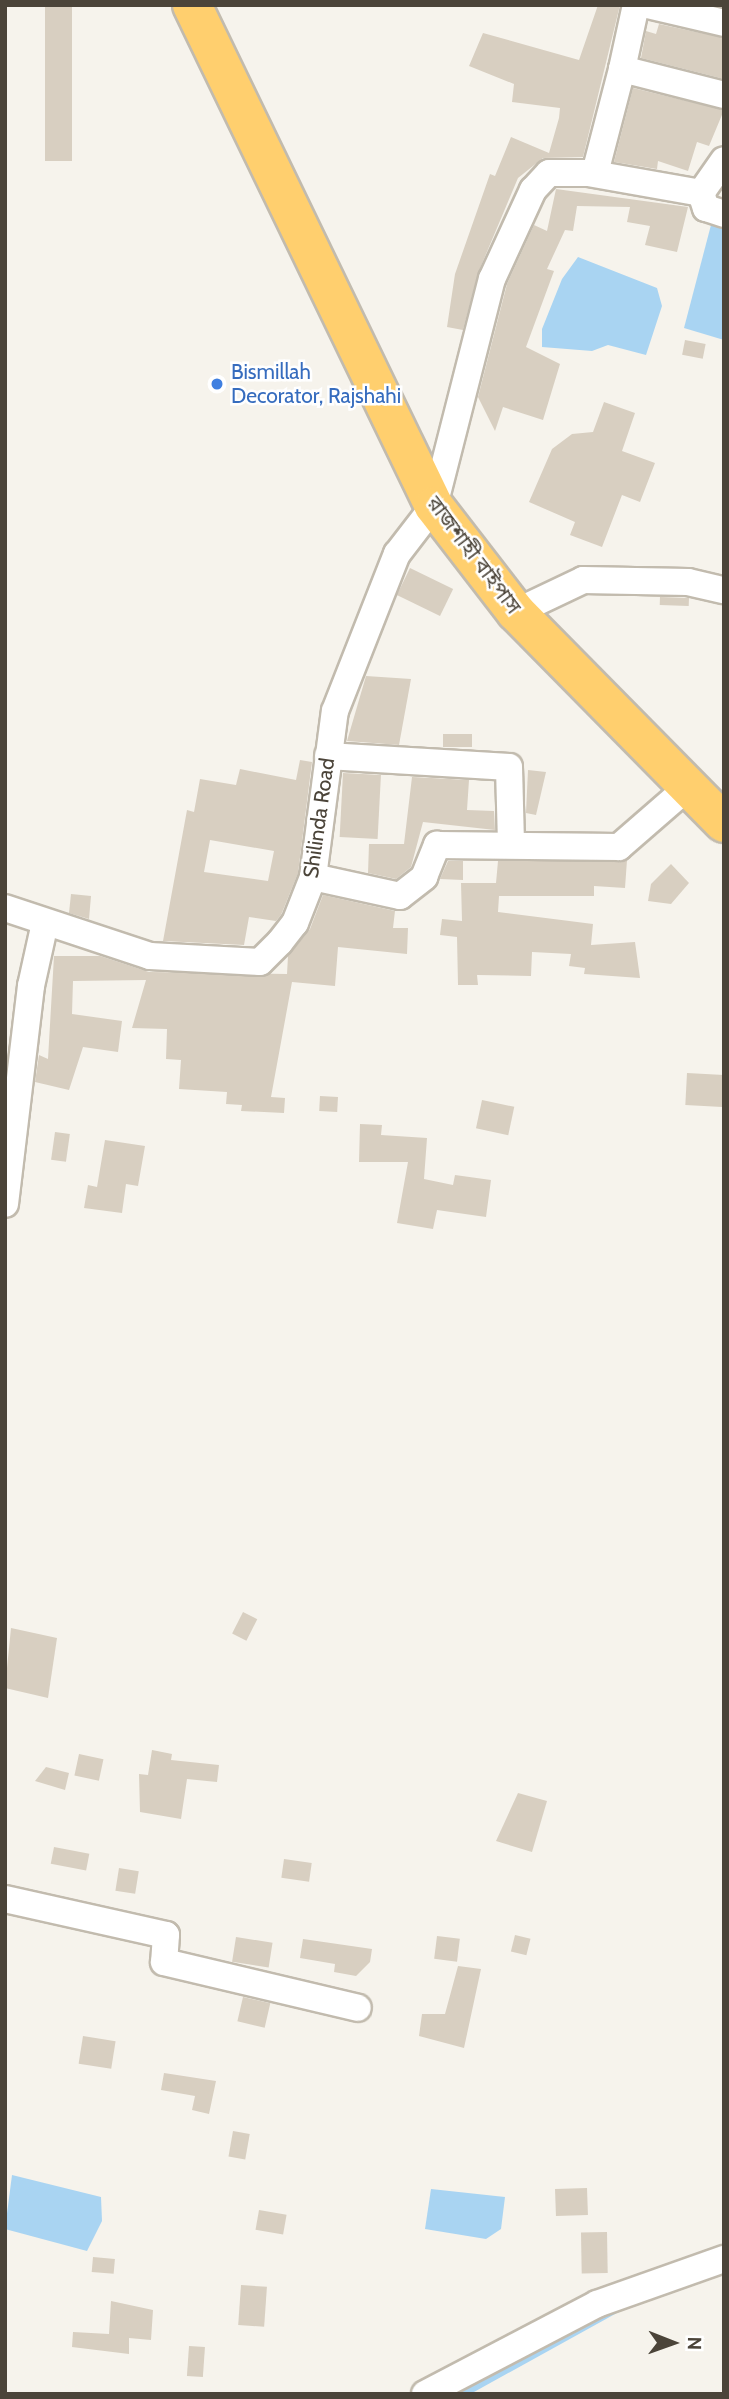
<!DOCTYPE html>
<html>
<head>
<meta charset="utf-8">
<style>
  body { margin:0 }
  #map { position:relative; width:729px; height:2399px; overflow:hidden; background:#f6f3ec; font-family:Cabin,"Noto Sans Bengali",sans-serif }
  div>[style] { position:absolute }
  .water>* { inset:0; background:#a9d4f2 }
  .stream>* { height:6px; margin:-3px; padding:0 3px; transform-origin:3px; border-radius:3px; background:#a9d4f2 }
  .building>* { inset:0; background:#d8cfc1; transform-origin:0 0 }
  .roads { filter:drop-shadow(2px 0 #c2bbae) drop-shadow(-2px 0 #c2bbae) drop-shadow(0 2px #c2bbae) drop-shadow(0 -2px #c2bbae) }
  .minor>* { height:26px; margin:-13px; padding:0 13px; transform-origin:13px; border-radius:13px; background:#fff }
  .highway>* { height:38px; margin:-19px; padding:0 19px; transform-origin:19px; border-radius:19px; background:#ffcf6e }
  .dots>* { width:19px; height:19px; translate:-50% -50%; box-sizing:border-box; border:4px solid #fff; border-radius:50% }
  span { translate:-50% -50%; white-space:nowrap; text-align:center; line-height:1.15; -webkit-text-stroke:5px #fff; paint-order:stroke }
  .shop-label { font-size:21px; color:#366cbe }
  .left { translate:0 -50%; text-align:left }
  .street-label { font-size:21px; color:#4b4439 }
  .frame { position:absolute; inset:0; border:7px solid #4b4439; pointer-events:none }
  .north { position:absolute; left:638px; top:2308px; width:70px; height:70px; -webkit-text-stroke:5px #fff; paint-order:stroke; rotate:91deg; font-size:19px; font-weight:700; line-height:28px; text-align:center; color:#4b4439 }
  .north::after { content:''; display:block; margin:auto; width:24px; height:32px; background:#4b4439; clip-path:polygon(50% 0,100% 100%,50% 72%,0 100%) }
</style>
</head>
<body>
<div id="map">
  <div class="water">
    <div style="clip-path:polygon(711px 225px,724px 228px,724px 340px,684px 328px)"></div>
    <div style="clip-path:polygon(578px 257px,657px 288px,662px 306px,646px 355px,608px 345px,592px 351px,542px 347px,542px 329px,562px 279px)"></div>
    <div style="clip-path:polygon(12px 2175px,101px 2197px,102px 2221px,87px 2251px,5px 2229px)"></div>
    <div style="clip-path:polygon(431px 2189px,505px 2197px,501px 2229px,486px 2239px,425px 2229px)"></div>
  </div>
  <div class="stream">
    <div style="left:464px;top:2394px;width:174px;rotate:-28.9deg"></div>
  </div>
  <div class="building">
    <div style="left:45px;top:5px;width:27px;height:156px"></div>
    <div style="clip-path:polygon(598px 5px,620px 5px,583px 157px,543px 158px,518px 178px,478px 273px,463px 330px,447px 327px,455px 274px,490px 174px,495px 176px,511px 137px,549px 153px,559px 118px,560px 108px,512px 102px,514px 84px,469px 66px,483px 33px,579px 60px)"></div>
    <div style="clip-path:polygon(659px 24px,724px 38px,724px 79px,641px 58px,646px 31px,656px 34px)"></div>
    <div style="clip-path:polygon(633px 88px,724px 110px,709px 146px,697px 142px,688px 171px,658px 161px,657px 169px,614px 162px)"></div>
    <div style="clip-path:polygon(556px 189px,688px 207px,677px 252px,645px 245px,650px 226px,627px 222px,630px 207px,577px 206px,573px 231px,565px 230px,547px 269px,554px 271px,526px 347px,560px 364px,543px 420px,503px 407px,495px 431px,478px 397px,507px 284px,534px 225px,547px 231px)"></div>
    <div style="left:685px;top:340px;width:21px;height:15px;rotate:11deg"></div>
    <div style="clip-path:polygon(604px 402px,635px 413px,622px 451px,655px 463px,640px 502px,622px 495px,602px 547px,570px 535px,575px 522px,529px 502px,552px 449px,572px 434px,593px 432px)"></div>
    <div style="left:410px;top:568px;width:48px;height:30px;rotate:26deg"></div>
    <div style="left:660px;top:597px;width:29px;height:8px;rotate:2deg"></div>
    <div style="clip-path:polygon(366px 676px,411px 679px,399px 745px,347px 741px)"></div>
    <div style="left:443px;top:734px;width:29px;height:13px"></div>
    <div style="clip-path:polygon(evenodd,300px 760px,312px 762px,298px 873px,281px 915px,276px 921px,249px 917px,244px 945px,163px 941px,187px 810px,194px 812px,200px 779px,236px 785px,240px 769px,296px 780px,300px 760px,210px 840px,274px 851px,268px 881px,204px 872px,210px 840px)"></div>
    <div style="clip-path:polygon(528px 770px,546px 772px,536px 815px,526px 813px)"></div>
    <div style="left:343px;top:773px;width:38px;height:64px;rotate:3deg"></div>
    <div style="clip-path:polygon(412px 777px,469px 780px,467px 810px,494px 811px,495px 830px,423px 822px,411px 867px,396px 879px,368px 873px,369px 844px,404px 844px)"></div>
    <div style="clip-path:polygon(627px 860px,625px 888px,594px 886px,594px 896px,499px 896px,498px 912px,593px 924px,591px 945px,635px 942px,640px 978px,584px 974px,585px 968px,569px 966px,571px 954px,532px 952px,531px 976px,477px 975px,478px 985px,458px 985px,457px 937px,440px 935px,442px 919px,462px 921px,461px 883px,496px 883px,498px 861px)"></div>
    <div style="clip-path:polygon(448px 861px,463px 861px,463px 880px,440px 879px)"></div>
    <div style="clip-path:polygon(671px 864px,689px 883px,671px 904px,648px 901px,651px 884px)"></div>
    <div style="clip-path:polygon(71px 894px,91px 896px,89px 919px,69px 913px)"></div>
    <div style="clip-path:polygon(323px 895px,395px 911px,393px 928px,408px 928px,407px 954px,338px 947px,335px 986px,292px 982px,271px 1097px,285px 1098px,284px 1113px,241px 1111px,242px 1105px,226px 1104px,227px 1092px,179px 1089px,181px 1060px,166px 1059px,167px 1029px,132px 1028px,146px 980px,73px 981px,72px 1014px,122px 1021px,118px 1052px,83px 1047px,69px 1090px,35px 1082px,39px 1055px,48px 1059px,54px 956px,100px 956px,149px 972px,287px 974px,288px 956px,310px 929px)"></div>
    <div style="left:687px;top:1073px;width:37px;height:32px;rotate:3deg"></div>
    <div style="left:320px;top:1096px;width:18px;height:15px;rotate:3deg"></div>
    <div style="left:482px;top:1100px;width:33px;height:29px;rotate:12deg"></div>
    <div style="clip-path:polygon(360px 1124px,382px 1125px,381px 1135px,427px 1138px,424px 1179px,453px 1185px,455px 1175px,491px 1180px,486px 1217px,437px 1210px,433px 1229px,397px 1223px,408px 1162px,359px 1162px)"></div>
    <div style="left:55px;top:1132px;width:15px;height:28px;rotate:8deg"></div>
    <div style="clip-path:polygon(105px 1140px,145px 1146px,138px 1186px,126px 1184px,122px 1213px,84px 1208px,88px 1185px,97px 1187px)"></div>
    <div style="left:243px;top:1612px;width:16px;height:24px;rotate:27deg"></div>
    <div style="clip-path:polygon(11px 1628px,57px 1638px,48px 1698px,5px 1688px)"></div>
    <div style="clip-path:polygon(152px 1750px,172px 1754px,171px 1760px,219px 1765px,217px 1782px,187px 1779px,181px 1819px,140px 1812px,139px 1774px,148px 1775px)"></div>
    <div style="left:79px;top:1754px;width:25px;height:22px;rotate:12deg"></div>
    <div style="clip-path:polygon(46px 1767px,69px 1773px,65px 1790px,35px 1781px)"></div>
    <div style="clip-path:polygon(518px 1793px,547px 1801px,532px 1852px,496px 1841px)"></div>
    <div style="left:54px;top:1847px;width:36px;height:17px;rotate:11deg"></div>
    <div style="left:284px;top:1859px;width:28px;height:19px;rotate:8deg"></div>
    <div style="left:119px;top:1868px;width:20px;height:23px;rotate:9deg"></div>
    <div style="left:515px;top:1935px;width:16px;height:17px;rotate:14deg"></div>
    <div style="left:437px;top:1936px;width:23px;height:23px;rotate:7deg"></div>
    <div style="left:236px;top:1937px;width:37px;height:25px;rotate:9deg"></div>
    <div style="clip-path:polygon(303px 1939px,372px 1949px,370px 1962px,356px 1976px,334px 1972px,335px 1964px,300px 1958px)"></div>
    <div style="clip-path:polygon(458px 1966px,481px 1969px,464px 2048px,419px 2036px,422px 2014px,445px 2014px)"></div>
    <div style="left:243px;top:1997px;width:28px;height:25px;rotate:13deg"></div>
    <div style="left:83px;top:2036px;width:33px;height:28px;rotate:9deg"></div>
    <div style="clip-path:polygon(164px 2073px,216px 2081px,209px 2114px,192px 2110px,195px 2096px,161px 2090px)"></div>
    <div style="left:233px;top:2131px;width:17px;height:26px;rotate:10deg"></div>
    <div style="left:587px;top:2188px;width:27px;height:32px;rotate:88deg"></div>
    <div style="left:259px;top:2210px;width:28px;height:20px;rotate:10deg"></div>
    <div style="left:607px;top:2232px;width:41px;height:26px;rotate:89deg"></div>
    <div style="left:93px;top:2257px;width:22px;height:15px;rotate:5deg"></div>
    <div style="left:241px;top:2285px;width:26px;height:40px;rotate:4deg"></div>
    <div style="clip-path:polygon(111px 2301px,153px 2310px,151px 2340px,129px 2338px,129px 2354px,72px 2347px,73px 2332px,109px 2334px)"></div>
    <div style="left:189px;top:2346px;width:16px;height:30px;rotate:4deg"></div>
  </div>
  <div class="roads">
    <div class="minor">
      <div style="left:648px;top:5px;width:78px;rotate:13.3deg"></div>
      <div style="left:622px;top:69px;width:66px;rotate:-77.7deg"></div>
      <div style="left:595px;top:173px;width:107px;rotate:-75.4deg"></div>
      <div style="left:622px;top:69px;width:105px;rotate:14.3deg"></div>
      <div style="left:701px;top:193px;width:16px;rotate:72deg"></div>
      <div style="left:706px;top:208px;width:19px;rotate:18deg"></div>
      <div style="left:516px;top:612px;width:74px;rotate:-25.5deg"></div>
      <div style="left:583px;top:580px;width:105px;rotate:1.1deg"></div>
      <div style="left:688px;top:582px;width:37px;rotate:13deg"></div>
      <div style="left:328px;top:756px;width:181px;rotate:3.5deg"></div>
      <div style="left:509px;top:767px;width:78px;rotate:88.5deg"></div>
      <div style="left:313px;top:877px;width:89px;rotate:12.3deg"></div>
      <div style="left:400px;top:896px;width:31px;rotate:-38deg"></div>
      <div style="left:424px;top:877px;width:35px;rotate:-68deg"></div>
      <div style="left:437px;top:845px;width:182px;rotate:0.6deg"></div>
      <div style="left:619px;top:847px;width:91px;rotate:-41deg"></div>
      <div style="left:5px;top:908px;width:153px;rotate:18.3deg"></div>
      <div style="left:150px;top:956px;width:110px;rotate:3.1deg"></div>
      <div style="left:260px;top:962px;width:28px;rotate:-45deg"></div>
      <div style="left:280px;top:942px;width:24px;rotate:-52deg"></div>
      <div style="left:295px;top:923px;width:49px;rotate:-68.6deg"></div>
      <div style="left:313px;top:877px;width:167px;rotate:-82.5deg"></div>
      <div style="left:335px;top:711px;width:169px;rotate:-68.5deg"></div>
      <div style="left:397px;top:554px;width:61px;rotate:-52.4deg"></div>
      <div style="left:434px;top:506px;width:234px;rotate:-75.7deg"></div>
      <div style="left:492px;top:279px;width:98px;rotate:-65.3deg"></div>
      <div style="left:533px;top:190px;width:23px;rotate:-47deg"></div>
      <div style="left:549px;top:173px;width:39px"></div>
      <div style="left:588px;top:173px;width:115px;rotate:10deg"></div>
      <div style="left:701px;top:193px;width:40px;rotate:-55.1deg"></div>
      <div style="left:5px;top:1204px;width:220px;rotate:-83.2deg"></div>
      <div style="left:31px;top:986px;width:65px;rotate:-77.5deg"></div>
      <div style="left:5px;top:1899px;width:165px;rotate:12.6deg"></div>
      <div style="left:166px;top:1935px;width:27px;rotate:94deg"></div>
      <div style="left:164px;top:1962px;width:199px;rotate:13.3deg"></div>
      <div style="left:425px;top:2394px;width:194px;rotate:-27.6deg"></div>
      <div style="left:597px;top:2304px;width:135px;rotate:-19.5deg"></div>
    </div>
    <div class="highway">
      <div style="left:192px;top:5px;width:556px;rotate:64.22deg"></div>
      <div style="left:434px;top:506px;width:134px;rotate:52.3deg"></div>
      <div style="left:516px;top:612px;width:296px;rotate:45.4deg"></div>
    </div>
  </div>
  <div class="dots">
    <div style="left:217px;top:384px;background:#3f7fe0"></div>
  </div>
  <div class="shop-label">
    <span class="left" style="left:231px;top:384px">Bismillah<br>Decorator, Rajshahi</span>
  </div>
  <div class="street-label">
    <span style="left:474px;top:555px;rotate:53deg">রাজশাহী বাইপাস</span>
    <span style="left:319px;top:818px;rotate:-82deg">Shilinda Road</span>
  </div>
  <div class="frame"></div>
  <div class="north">N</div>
</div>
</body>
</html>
